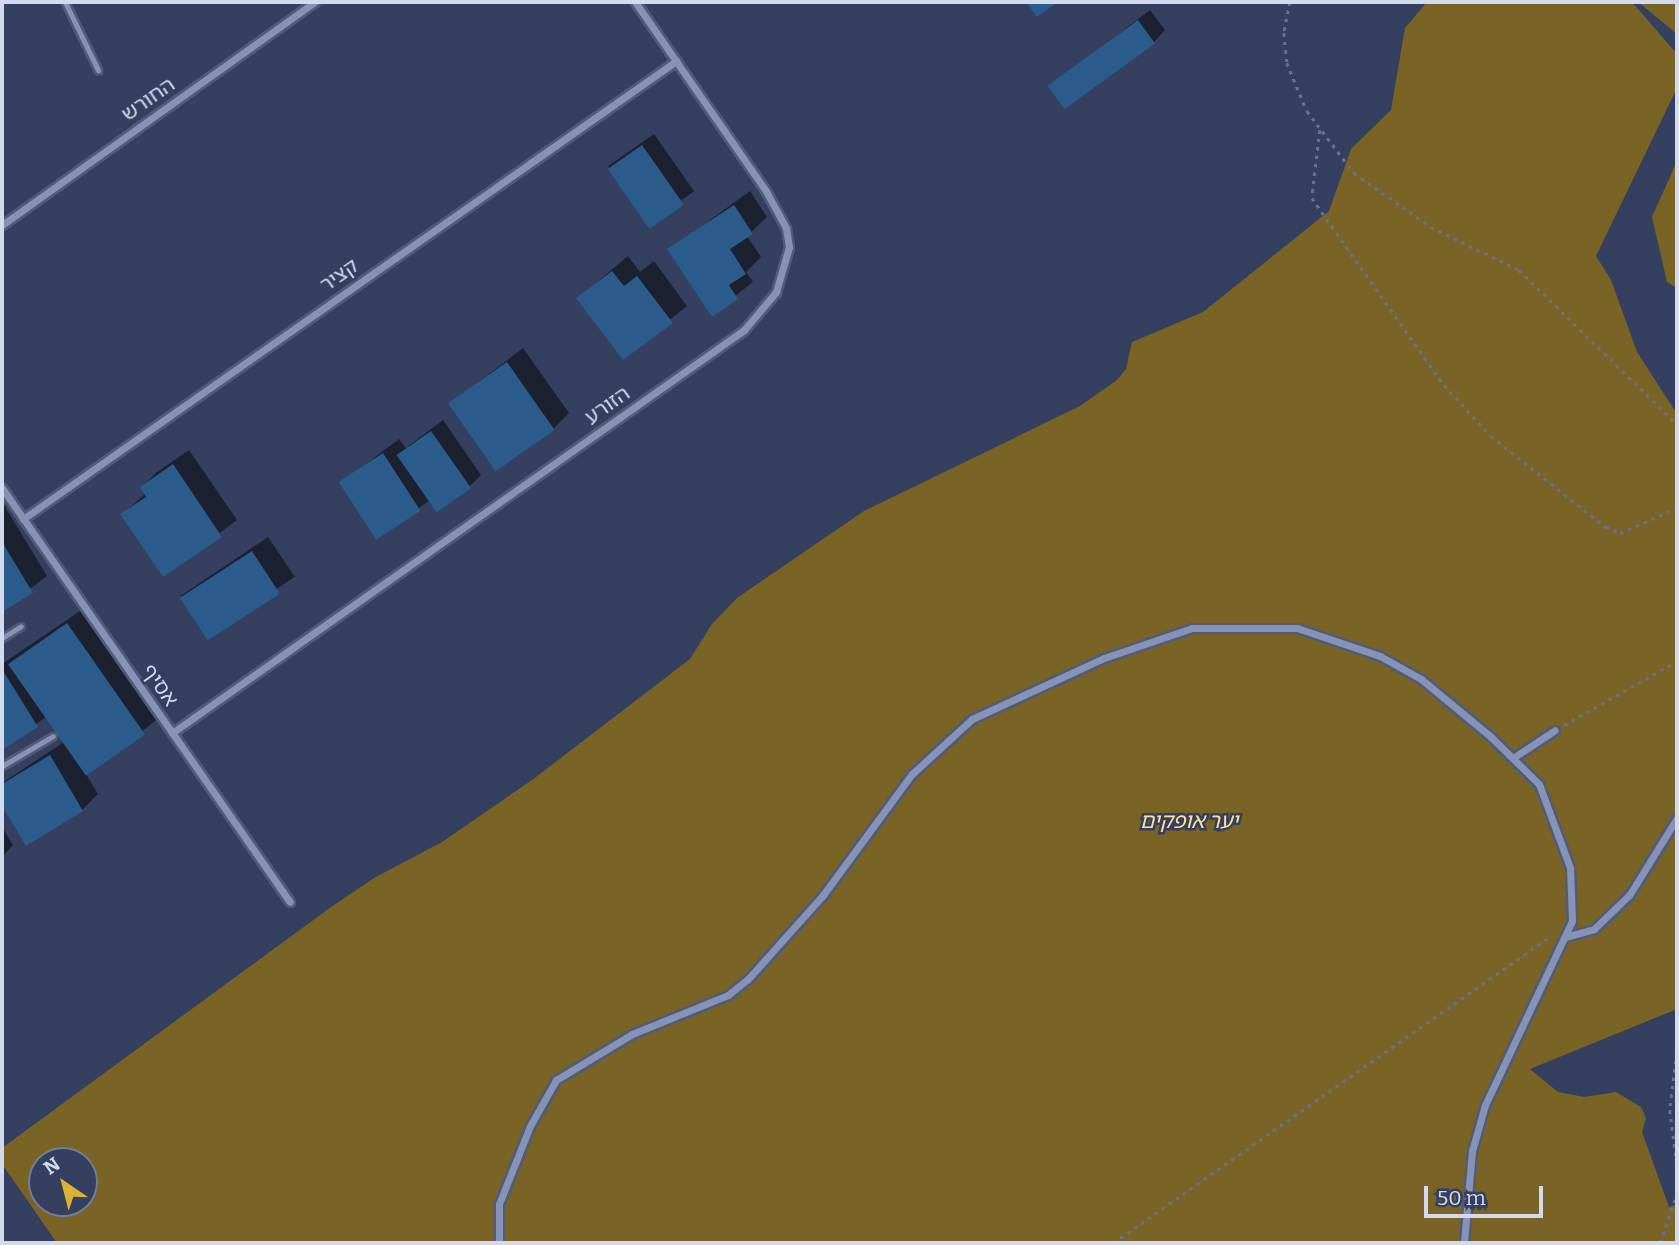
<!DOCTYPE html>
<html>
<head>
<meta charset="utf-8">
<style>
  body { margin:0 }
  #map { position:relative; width:1679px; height:1245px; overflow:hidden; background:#353f5f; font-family:Bitter,"Noto Sans Hebrew",serif }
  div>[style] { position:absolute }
  .green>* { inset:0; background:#7a6425 }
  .shadow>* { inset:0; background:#0007; transform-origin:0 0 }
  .building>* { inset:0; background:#2b5c8c; transform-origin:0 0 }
  .path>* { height:2.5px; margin-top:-1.25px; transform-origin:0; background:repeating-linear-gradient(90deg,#68718d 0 3.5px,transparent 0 8.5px) }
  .roads { filter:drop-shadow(2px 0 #535b76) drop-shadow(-2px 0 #535b76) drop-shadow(0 2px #535b76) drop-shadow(0 -2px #535b76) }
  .service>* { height:5px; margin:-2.5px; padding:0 2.5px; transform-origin:2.5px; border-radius:2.5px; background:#8693b7 }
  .minor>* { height:7px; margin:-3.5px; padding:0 3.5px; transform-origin:3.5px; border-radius:3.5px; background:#8693b7 }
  span { translate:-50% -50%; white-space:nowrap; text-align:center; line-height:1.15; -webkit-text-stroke:5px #353f5f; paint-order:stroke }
  .street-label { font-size:21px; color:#d3daee }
  .park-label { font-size:21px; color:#fde195; font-style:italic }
  .frame { position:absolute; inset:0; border:4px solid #d3daee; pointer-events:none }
  .north { position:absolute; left:28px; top:1147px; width:70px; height:70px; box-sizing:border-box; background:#353f5f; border:2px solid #747d98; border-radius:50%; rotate:325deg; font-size:19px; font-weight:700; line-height:28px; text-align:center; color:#d3daee }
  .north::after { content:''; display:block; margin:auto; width:24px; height:32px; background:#dbb233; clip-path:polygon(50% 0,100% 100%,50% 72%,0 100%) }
  .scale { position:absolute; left:1424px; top:1186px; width:119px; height:32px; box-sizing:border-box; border:4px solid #d3daee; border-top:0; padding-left:9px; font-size:21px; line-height:24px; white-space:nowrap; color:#d3daee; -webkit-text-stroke:5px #353f5f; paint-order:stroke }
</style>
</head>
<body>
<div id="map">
  <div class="green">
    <div style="clip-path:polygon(evenodd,1427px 2px,1632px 2px,1677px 54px,1677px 88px,1596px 256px,1611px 280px,1637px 352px,1677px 414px,1677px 1009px,1530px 1069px,1558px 1092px,1584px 1097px,1616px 1092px,1641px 1107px,1646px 1118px,1642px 1132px,1669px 1207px,1677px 1204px,1677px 1243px,57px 1243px,2px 1164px,2px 1148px,331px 907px,374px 878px,442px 842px,532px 780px,690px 659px,712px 624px,737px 598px,864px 511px,1080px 406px,1117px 380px,1126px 369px,1132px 342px,1203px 312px,1329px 211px,1351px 149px,1391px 110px,1405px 28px,1427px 2px,42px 1161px,84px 1161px,84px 1203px,42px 1203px,42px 1161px)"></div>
    <div style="clip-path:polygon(1638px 2px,1677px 2px,1677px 34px)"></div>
    <div style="clip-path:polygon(1677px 161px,1677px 288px,1667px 282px,1652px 217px)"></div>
  </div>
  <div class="shadow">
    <div style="clip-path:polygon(1150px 10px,1165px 30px,1154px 42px,1050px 86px)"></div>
    <div style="left:654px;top:134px;width:70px;height:56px;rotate:55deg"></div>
    <div style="clip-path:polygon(750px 191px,767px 217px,747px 236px,761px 257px,746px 272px,753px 282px,712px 314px,669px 250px)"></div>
    <div style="clip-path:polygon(628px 256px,640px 272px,654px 261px,687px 306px,623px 358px,578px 298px)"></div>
    <div style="clip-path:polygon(523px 348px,569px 413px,553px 429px,450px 404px)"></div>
    <div style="clip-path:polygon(443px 420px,481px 475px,469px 487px,430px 500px,378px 537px,342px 482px,399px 439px,406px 448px)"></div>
    <div style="clip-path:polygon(189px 450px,237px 520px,164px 575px,123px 514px,146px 493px,142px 487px,157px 472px)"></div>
    <div style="clip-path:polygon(4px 505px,47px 576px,2px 610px,2px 506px)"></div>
    <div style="left:268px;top:537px;width:48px;height:105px;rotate:56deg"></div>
    <div style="clip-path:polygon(83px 609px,159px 718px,86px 774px,98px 794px,82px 810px,26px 843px,2px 803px,2px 783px,64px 742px,46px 717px,2px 748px,2px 664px)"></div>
    <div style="clip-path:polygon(2px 827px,13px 845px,2px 857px)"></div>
  </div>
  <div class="building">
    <div style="clip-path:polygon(1026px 2px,1058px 2px,1037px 17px)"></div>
    <div style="left:1138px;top:20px;width:29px;height:112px;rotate:54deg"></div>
    <div style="left:642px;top:145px;width:73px;height:42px;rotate:55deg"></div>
    <div style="clip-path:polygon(734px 205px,753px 234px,730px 249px,746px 274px,729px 285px,738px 299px,712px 317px,667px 249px)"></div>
    <div style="clip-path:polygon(612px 271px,624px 286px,637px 276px,673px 323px,623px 360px,576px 298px)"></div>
    <div style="left:507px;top:362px;width:83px;height:72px;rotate:55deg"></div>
    <div style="left:431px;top:431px;width:70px;height:42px;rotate:55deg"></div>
    <div style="left:383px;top:453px;width:69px;height:53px;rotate:57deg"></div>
    <div style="clip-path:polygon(173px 464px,222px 537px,163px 577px,120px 514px,146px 497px,140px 487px)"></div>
    <div style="clip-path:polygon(2px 542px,33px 593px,2px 612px)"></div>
    <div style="left:252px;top:551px;width:51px;height:86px;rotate:57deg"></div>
    <div style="left:67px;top:623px;width:136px;height:72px;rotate:55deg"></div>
    <div style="clip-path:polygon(2px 669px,38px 727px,2px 750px)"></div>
    <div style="clip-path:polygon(50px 755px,83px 811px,26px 846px,2px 806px,2px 784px)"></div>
  </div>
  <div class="path">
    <div style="left:1290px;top:2px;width:32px;rotate:101deg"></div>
    <div style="left:1284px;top:33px;width:30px;rotate:84deg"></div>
    <div style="left:1287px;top:63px;width:52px;rotate:67.4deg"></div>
    <div style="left:1307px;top:111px;width:78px;rotate:52.8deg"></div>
    <div style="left:1354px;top:173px;width:94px;rotate:35deg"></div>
    <div style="left:1431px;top:227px;width:98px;rotate:26deg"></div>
    <div style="left:1519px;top:270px;width:221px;rotate:44.3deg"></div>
    <div style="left:1320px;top:130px;width:68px;rotate:96.7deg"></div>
    <div style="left:1312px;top:198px;width:229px;rotate:54.8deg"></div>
    <div style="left:1444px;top:385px;width:69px;rotate:47.3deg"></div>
    <div style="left:1491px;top:436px;width:147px;rotate:38.4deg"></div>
    <div style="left:1606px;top:527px;width:15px;rotate:23deg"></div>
    <div style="left:1620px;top:533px;width:62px;rotate:-23.7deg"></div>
    <div style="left:1564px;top:725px;width:130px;rotate:-29.5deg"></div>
    <div style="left:1677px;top:1052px;width:58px;rotate:96.9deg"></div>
    <div style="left:1670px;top:1110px;width:54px;rotate:82.6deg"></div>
    <div style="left:1113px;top:1243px;width:536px;rotate:-35.05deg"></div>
    <div style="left:1660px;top:1243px;width:53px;rotate:-71.2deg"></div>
  </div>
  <div class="roads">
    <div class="service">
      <div style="left:65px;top:2px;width:76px;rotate:64.1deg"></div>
      <div style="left:2px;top:638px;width:22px;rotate:-32deg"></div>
      <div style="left:2px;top:766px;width:59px;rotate:-30.5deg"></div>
    </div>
    <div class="minor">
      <div style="left:2px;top:225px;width:384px;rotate:-35.5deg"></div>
      <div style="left:2px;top:488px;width:504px;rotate:55.18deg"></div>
      <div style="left:23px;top:519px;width:798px;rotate:-35.04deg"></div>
      <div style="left:172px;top:733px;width:700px;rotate:-35.17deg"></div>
      <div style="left:744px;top:330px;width:50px;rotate:-49.9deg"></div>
      <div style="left:776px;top:292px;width:47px;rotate:-73.9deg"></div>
      <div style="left:789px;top:247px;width:19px;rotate:-99deg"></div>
      <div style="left:786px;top:228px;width:42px;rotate:-118.4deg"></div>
      <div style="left:766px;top:191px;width:230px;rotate:-124.7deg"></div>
      <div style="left:1513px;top:758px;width:50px;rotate:-33.7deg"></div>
      <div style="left:1565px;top:937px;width:30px;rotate:-15deg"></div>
      <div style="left:1594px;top:929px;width:50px;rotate:-44.2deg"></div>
      <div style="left:1630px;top:894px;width:89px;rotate:-58.3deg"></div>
      <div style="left:499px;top:1243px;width:39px;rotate:-90deg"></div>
      <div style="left:499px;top:1204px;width:84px;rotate:-68.3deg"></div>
      <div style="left:530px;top:1126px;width:53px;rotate:-60.5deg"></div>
      <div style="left:556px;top:1080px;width:89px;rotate:-31.2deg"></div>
      <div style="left:632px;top:1034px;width:104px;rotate:-22.1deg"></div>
      <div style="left:728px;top:995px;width:26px;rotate:-39deg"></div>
      <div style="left:748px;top:979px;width:113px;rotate:-48.2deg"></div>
      <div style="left:823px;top:895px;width:150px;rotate:-53.7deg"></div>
      <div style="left:912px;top:774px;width:81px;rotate:-42.5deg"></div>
      <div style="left:972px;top:719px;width:145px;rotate:-24.8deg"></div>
      <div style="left:1104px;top:658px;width:93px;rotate:-18.8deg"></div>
      <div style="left:1192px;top:628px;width:105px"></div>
      <div style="left:1297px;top:628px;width:88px;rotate:18.6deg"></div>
      <div style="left:1380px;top:656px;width:47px;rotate:29.3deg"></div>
      <div style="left:1421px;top:679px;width:91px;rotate:39.6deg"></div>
      <div style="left:1491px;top:737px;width:67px;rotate:44.4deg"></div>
      <div style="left:1539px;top:784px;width:90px;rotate:69.7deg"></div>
      <div style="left:1570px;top:868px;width:53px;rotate:87.8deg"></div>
      <div style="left:1572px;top:921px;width:204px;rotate:115.3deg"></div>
      <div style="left:1485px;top:1105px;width:48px;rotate:105.8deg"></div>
      <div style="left:1472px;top:1151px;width:92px;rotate:95deg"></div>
    </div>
  </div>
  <div class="street-label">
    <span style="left:148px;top:99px;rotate:-35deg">החורש</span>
    <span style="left:339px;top:275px;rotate:-35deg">קציר</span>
    <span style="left:607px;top:405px;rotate:-35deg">הזורע</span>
    <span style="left:160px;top:685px;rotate:55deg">אסיף</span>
  </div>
  <div class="park-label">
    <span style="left:1189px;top:821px">יער אופקים</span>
  </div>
  <div class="frame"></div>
  <div class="north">N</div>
  <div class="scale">50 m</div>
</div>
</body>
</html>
